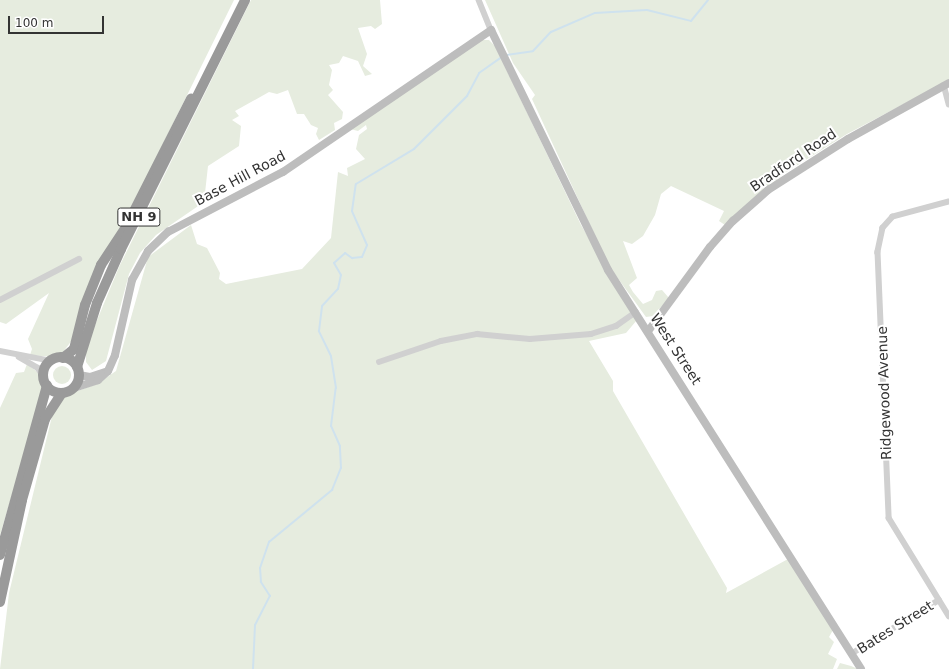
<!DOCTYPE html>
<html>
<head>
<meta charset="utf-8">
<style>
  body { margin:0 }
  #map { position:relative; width:949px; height:669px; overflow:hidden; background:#fff; font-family:"DejaVu Sans",sans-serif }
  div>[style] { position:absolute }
  .green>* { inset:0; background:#e6ecdf }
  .round { border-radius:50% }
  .stream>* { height:2px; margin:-1px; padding:0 1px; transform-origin:1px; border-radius:1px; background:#cfe2ee }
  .street>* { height:5.5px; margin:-2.75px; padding:0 2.75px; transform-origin:2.75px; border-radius:2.75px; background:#d0d0d0 }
  .secondary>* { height:8px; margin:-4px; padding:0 4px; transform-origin:4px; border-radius:4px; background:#bdbdbd }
  .highway>* { height:10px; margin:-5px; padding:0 5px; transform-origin:5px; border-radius:5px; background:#9a9a9a }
  .highway>.ring { margin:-5px; padding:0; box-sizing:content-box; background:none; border:10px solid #9a9a9a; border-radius:50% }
  span { translate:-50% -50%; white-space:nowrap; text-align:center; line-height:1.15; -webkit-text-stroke:4px #fff; paint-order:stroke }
  .shield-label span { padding:1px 3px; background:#fff; border:1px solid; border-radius:3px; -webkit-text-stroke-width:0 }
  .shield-label { font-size:13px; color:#333; font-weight:700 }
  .street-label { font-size:14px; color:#333 }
  .scale { position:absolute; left:8px; top:16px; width:96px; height:18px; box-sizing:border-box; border:2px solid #333; border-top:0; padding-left:5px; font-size:12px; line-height:14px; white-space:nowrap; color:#333; -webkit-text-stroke:3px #fff; paint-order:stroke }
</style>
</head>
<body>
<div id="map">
  <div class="green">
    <div style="clip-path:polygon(0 0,234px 0,125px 221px,73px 339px,63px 352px,53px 357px,30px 355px,32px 349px,28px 339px,49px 293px,6px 324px,0 322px)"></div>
    <div style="clip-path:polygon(251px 0,380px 0,382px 24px,375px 29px,371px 26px,358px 28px,367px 54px,363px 66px,372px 74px,365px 76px,358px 61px,343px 56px,339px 63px,329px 65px,332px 70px,329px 85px,333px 90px,328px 95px,343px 112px,342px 119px,334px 123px,335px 130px,319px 140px,316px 134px,318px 128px,311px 125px,304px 114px,297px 114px,288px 90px,277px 94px,269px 92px,235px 111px,239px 116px,232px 120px,241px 126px,239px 146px,208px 166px,204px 202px,156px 235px,140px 253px,129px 274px,106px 361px,92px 370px,86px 362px,86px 347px,119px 267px)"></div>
    <div style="clip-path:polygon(485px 0,949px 0,949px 80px,847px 134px,785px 173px,725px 225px,719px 221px,724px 211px,671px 186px,661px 194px,655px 215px,643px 236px,632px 244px,623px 241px,637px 278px,629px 285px,633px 292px,643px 304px,652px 300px,656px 291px,662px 290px,669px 298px,653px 316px,646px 317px,609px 266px,532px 99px,535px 95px,513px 63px)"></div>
    <div style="clip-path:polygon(481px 40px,489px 40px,495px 46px,581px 225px,637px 320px,626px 333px,589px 341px,613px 381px,613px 391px,727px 588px,726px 593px,788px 559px,833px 630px,829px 637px,834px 642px,828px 654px,837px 659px,833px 669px,0 669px,9px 593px,54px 408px,64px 396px,97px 384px,116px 371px,148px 257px,191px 225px,197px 244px,207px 248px,220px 273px,219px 279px,226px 284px,302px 269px,331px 238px,338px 172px,348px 176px,347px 168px,365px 159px,356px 149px,359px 135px,367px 129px,366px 125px,358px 131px,350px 129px)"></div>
    <div style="clip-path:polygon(27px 364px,40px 374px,44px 388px,0 535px,0 408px,16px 373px,24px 372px)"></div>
    <div class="round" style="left:53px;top:366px;width:18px;height:18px"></div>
    <div style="clip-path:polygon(840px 663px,851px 666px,858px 669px,837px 669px)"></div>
  </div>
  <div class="stream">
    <div style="left:506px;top:55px;width:27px;rotate:-8deg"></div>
    <div style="left:533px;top:51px;width:26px;rotate:-47deg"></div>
    <div style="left:551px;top:32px;width:48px;rotate:-23.4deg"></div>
    <div style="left:595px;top:13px;width:52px;rotate:-3.3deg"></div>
    <div style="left:647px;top:10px;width:45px;rotate:14deg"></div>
    <div style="left:691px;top:21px;width:27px;rotate:-51deg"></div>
    <div style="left:253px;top:669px;width:44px;rotate:-87.4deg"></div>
    <div style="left:255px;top:625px;width:33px;rotate:-63deg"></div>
    <div style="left:270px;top:596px;width:17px;rotate:-123deg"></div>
    <div style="left:261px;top:582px;width:14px;rotate:-94deg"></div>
    <div style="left:260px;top:568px;width:28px;rotate:-71deg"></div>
    <div style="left:269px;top:542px;width:82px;rotate:-39.5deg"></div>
    <div style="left:332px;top:490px;width:24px;rotate:-68deg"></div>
    <div style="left:341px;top:468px;width:22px;rotate:-93deg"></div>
    <div style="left:340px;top:446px;width:22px;rotate:-114deg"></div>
    <div style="left:331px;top:426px;width:38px;rotate:-83deg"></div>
    <div style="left:336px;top:388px;width:32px;rotate:-99deg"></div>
    <div style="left:331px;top:356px;width:28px;rotate:-116deg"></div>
    <div style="left:319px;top:331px;width:25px;rotate:-83deg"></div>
    <div style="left:322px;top:306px;width:23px;rotate:-47deg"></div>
    <div style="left:338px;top:289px;width:14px;rotate:-78deg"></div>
    <div style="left:341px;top:275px;width:14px;rotate:-120deg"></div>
    <div style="left:334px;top:263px;width:15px;rotate:-42deg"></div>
    <div style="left:345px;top:253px;width:9px;rotate:36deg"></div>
    <div style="left:352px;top:258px;width:10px;rotate:-6deg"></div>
    <div style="left:362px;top:257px;width:13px;rotate:-67deg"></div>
    <div style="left:367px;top:245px;width:37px;rotate:-114deg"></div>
    <div style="left:352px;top:211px;width:27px;rotate:-82deg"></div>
    <div style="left:356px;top:184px;width:68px;rotate:-31.1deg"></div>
    <div style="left:414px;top:149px;width:75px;rotate:-45deg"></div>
    <div style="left:467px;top:96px;width:26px;rotate:-62deg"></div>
    <div style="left:479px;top:73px;width:28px;rotate:-35deg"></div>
  </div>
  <div class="street">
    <div style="left:479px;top:0;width:32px;rotate:68deg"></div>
    <div style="left:944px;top:85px;width:20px;rotate:75deg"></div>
    <div style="left:949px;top:202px;width:58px;rotate:165deg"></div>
    <div style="left:893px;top:217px;width:15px;rotate:132deg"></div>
    <div style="left:883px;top:228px;width:25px;rotate:102deg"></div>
    <div style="left:878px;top:252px;width:266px;rotate:87.6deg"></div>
    <div style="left:889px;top:518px;width:115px;rotate:58.5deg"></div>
    <div style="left:0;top:300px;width:89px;rotate:-27.4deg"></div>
    <div style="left:0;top:351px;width:53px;rotate:10.9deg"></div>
    <div style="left:19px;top:357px;width:22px;rotate:30deg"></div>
    <div style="left:38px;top:368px;width:11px;rotate:56deg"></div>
    <div style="left:379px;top:362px;width:65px;rotate:-18.7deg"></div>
    <div style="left:441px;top:341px;width:37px;rotate:-11deg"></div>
    <div style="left:477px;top:334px;width:53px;rotate:5.4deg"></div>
    <div style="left:530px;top:339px;width:61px;rotate:-4.7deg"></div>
    <div style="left:591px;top:334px;width:26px;rotate:-18deg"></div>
    <div style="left:616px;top:326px;width:24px;rotate:-35deg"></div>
    <div style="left:851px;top:654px;width:103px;rotate:-31.5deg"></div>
  </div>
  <div class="secondary">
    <div style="left:649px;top:330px;width:103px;rotate:-53.7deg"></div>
    <div style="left:710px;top:247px;width:35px;rotate:-49deg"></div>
    <div style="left:733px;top:221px;width:47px;rotate:-41.5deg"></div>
    <div style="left:768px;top:190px;width:95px;rotate:-32.5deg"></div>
    <div style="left:848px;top:139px;width:115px;rotate:-29deg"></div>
    <div style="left:79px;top:375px;width:11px;rotate:10deg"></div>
    <div style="left:90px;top:377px;width:16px;rotate:-18deg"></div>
    <div style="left:74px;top:388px;width:25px;rotate:-18deg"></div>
    <div style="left:98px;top:380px;width:13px;rotate:-42deg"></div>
    <div style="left:108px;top:371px;width:17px;rotate:-66deg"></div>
    <div style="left:115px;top:355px;width:77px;rotate:-77.2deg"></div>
    <div style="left:132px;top:280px;width:33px;rotate:-61deg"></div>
    <div style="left:148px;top:251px;width:28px;rotate:-44deg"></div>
    <div style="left:168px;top:232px;width:130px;rotate:-27.6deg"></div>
    <div style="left:283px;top:172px;width:252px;rotate:-34.3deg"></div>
    <div style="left:491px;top:30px;width:267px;rotate:64deg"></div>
    <div style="left:608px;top:270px;width:472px;rotate:57.6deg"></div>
  </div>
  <div class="highway">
    <div class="ring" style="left:43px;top:357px;width:26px;height:26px"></div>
    <div style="left:63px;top:358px;width:14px;rotate:-39deg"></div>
    <div style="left:74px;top:349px;width:45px;rotate:-76deg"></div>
    <div style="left:85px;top:305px;width:43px;rotate:-68.2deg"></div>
    <div style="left:101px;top:265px;width:45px;rotate:-56.7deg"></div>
    <div style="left:126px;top:227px;width:144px;rotate:-63.1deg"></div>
    <div style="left:77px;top:367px;width:67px;rotate:-72.6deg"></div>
    <div style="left:97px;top:303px;width:59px;rotate:-66deg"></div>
    <div style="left:121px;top:249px;width:278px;rotate:-63.5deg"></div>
    <div style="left:0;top:555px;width:176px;rotate:-74.5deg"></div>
    <div style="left:0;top:602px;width:104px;rotate:-77.8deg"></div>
    <div style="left:22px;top:500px;width:84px;rotate:-74.1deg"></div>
    <div style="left:45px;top:419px;width:31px;rotate:-57deg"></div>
  </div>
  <div class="shield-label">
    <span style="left:139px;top:217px">NH 9</span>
  </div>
  <div class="street-label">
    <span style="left:793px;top:160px;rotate:-34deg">Bradford Road</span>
    <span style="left:240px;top:178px;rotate:-28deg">Base Hill Road</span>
    <span style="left:676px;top:349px;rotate:57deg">West Street</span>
    <span style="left:884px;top:393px;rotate:-92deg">Ridgewood Avenue</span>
    <span style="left:895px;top:627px;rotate:-32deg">Bates Street</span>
  </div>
  <div class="scale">100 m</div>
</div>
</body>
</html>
